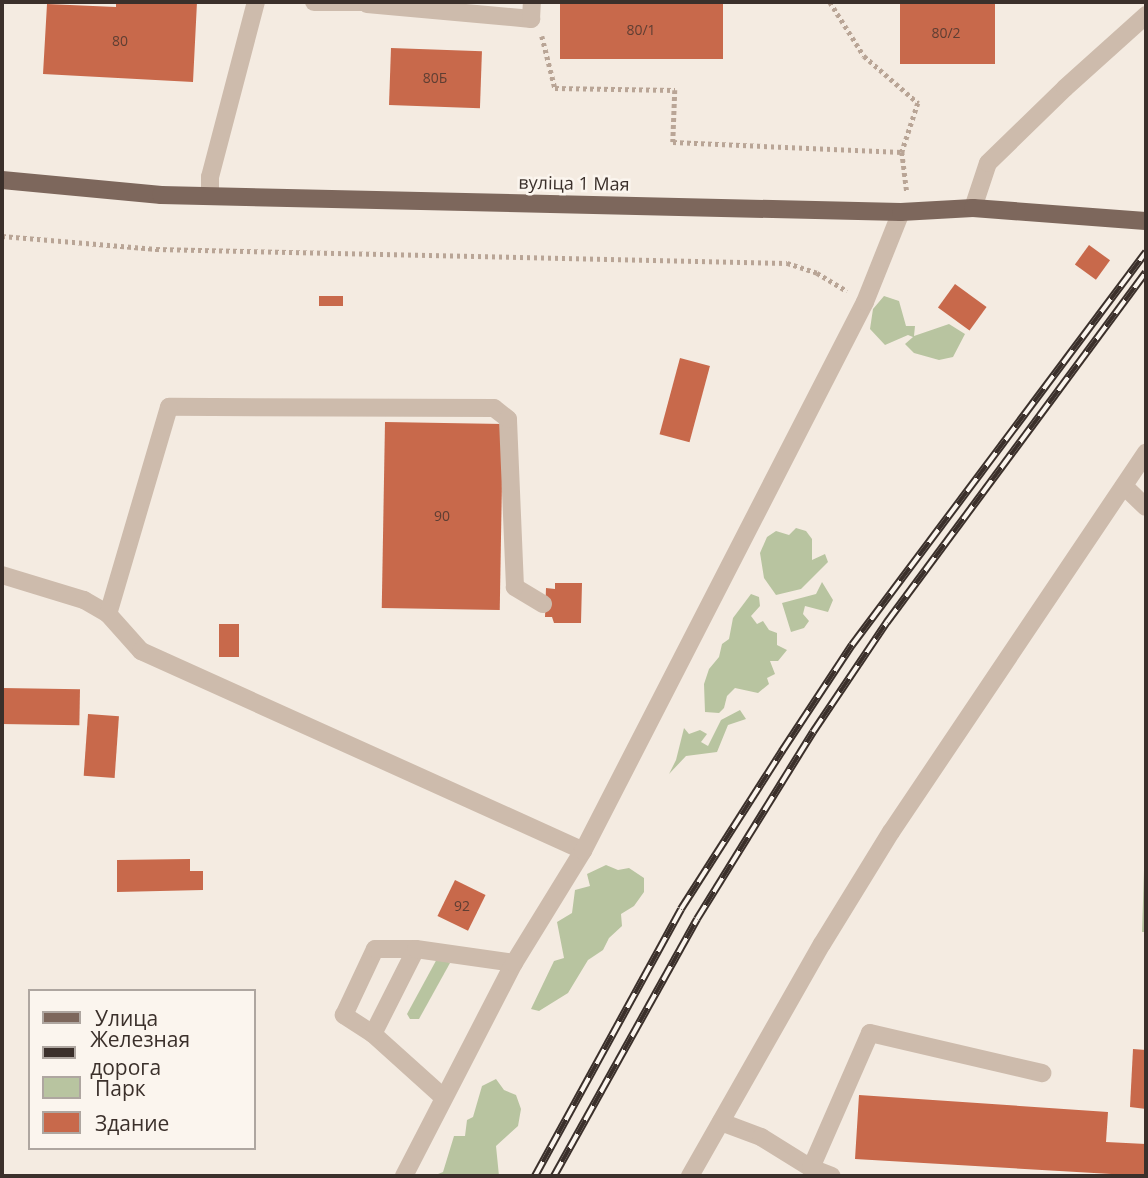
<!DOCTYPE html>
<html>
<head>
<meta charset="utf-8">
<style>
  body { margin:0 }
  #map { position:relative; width:1148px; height:1178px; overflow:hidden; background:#f4ebe1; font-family:"Open Sans",sans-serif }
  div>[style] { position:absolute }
  .green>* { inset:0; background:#b8c4a0 }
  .building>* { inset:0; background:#c8694b; transform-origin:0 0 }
  .path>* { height:4.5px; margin-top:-2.25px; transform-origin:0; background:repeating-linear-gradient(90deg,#b9a596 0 3.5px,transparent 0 7px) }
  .minor>* { height:18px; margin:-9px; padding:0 9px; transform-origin:9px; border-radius:9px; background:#cdbbac }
  .major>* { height:18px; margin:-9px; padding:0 9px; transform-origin:9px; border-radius:9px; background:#7d675c }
  .rail>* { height:8px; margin-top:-4px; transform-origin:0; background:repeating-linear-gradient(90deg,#fbf5ee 0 16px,#3b302b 0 32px); box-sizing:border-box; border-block:2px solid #3b302b }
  span { translate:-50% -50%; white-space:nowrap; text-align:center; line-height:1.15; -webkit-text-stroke:5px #fbf5ee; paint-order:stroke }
  .number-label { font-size:14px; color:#5e3e33 }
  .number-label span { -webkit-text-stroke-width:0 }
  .street-label { font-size:18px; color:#3b302b }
  .frame { position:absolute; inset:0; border:4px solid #3b302b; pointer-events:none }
  .legend { position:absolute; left:28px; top:989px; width:228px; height:161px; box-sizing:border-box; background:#fbf5ee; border:2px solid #aea6a0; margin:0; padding:9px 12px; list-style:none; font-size:21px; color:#3b302b }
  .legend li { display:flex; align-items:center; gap:14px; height:35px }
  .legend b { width:35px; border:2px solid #aea6a0 }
</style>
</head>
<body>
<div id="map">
  <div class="green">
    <div style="clip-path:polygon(884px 296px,899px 301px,906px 326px,915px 326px,914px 336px,949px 324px,965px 334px,953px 357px,939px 360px,914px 353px,905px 344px,913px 337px,908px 335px,885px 345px,870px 329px,873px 309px)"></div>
    <div style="clip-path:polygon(796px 528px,806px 531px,812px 539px,812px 560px,825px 554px,828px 562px,801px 589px,776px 595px,764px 578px,760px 553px,767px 537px,776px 531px,789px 535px)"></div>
    <div style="clip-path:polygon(822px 582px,833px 600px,828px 612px,805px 606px,803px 614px,809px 621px,804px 628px,791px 632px,782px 603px,816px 594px)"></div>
    <div style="clip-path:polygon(751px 594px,759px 597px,760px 606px,751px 616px,757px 624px,763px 621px,769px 630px,777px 633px,777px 645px,787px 650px,778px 661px,770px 661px,775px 674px,767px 678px,769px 684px,758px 693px,735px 688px,727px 696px,724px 708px,719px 713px,705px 712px,704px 684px,709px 669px,719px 657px,722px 644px,729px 639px,733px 618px)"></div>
    <div style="clip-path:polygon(740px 710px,746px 719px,728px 725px,717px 752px,686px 756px,669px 774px,676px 760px,684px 728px,689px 734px,700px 730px,707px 734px,701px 742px,708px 746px,721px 720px)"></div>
    <div style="clip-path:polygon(1146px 810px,1146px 932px,1142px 932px)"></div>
    <div style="clip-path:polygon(606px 865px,618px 870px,629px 868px,644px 878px,644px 892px,634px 906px,621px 914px,622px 926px,609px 938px,603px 950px,588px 960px,568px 993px,539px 1011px,531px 1009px,554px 961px,564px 958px,557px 922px,572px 913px,575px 890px,590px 886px,587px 874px)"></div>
    <div style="clip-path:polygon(438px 957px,450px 963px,419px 1019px,410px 1019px,407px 1014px)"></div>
    <div style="clip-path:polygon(496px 1079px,504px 1090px,516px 1095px,521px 1109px,518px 1126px,496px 1146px,499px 1176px,433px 1176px,443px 1172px,454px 1136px,465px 1136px,467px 1120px,473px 1117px,482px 1086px)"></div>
  </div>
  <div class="building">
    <div style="clip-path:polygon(116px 2px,197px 2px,193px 82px,43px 74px,47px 4px,116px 7px)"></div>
    <div style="left:560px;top:2px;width:163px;height:57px"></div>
    <div style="left:900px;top:2px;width:95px;height:62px"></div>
    <div style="left:391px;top:48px;width:91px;height:57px;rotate:2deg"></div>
    <div style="left:1089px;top:245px;width:26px;height:24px;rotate:36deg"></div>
    <div style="left:955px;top:284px;width:39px;height:29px;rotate:36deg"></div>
    <div style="left:319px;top:296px;width:24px;height:10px"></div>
    <div style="left:680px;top:358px;width:31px;height:79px;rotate:15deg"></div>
    <div style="left:385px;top:422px;width:118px;height:186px;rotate:1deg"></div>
    <div style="clip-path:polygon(555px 583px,582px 583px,581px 623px,554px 623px,552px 617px,545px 617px,546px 588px,555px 589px)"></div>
    <div style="left:219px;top:624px;width:20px;height:33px"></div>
    <div style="left:2px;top:688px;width:78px;height:36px;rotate:1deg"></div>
    <div style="left:88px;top:714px;width:31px;height:62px;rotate:4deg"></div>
    <div style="clip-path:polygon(190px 859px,190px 871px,203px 871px,203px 890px,117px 892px,117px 860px)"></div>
    <div style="left:455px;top:880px;width:34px;height:40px;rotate:26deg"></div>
    <div style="clip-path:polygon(1133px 1049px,1146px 1050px,1146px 1109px,1130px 1107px)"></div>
    <div style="clip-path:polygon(859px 1095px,1108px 1112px,1106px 1142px,1146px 1144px,1146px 1176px,855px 1159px)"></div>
  </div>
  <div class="path">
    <div style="left:830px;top:2px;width:64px;rotate:57.8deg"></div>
    <div style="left:864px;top:56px;width:72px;rotate:41deg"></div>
    <div style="left:918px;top:103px;width:52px;rotate:108.1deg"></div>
    <div style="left:902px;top:152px;width:41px;rotate:83deg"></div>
    <div style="left:542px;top:36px;width:54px;rotate:76deg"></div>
    <div style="left:555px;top:88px;width:120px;rotate:1deg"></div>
    <div style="left:675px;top:90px;width:52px;rotate:92.2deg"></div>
    <div style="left:673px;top:142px;width:229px;rotate:2.5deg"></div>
    <div style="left:2px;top:236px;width:155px;rotate:4.8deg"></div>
    <div style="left:156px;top:249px;width:631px;rotate:1.27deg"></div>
    <div style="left:787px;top:263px;width:32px;rotate:18deg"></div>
    <div style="left:817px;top:273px;width:35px;rotate:31deg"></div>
  </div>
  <div class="minor">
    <div style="left:314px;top:2px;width:53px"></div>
    <div style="left:367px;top:4px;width:165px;rotate:5.2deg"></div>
    <div style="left:531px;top:19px;width:17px;rotate:-87deg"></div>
    <div style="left:210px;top:195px;width:18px;rotate:-90deg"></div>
    <div style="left:210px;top:177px;width:181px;rotate:-75.3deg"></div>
    <div style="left:973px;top:208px;width:47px;rotate:-71.6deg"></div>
    <div style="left:988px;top:163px;width:107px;rotate:-44.2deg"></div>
    <div style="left:1065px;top:88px;width:109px;rotate:-42deg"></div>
    <div style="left:1124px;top:486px;width:30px;rotate:44deg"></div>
    <div style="left:2px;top:575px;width:86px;rotate:17deg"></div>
    <div style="left:84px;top:600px;width:28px;rotate:30deg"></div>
    <div style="left:543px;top:604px;width:33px;rotate:-149deg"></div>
    <div style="left:515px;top:587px;width:168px;rotate:-92.4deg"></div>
    <div style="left:508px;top:419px;width:18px;rotate:-142deg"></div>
    <div style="left:494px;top:408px;width:325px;rotate:-179.8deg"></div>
    <div style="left:169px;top:407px;width:216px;rotate:106.4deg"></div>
    <div style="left:108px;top:614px;width:50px;rotate:48.3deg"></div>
    <div style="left:141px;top:651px;width:485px;rotate:24.3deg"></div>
    <div style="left:373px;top:1034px;width:35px;rotate:-147deg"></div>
    <div style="left:344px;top:1015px;width:73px;rotate:-64.8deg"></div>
    <div style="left:375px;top:949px;width:41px"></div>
    <div style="left:443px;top:1097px;width:94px;rotate:-138deg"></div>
    <div style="left:373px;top:1034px;width:95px;rotate:-63.2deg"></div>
    <div style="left:416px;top:949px;width:99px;rotate:8.1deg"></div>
    <div style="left:721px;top:1122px;width:43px;rotate:20.6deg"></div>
    <div style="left:761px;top:1137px;width:59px;rotate:31.8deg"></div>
    <div style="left:811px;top:1168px;width:22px;rotate:21deg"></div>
    <div style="left:811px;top:1168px;width:147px;rotate:-66.4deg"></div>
    <div style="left:870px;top:1033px;width:177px;rotate:13.1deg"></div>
    <div style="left:404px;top:1176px;width:240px;rotate:-62.7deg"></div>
    <div style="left:514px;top:963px;width:132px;rotate:-58.4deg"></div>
    <div style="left:583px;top:851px;width:617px;rotate:-62.81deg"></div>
    <div style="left:865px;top:302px;width:97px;rotate:-68.2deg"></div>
    <div style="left:690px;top:1176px;width:267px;rotate:-60.4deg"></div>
    <div style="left:822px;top:944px;width:132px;rotate:-58.4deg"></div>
    <div style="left:891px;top:832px;width:457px;rotate:-56.1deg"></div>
  </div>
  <div class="major">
    <div style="left:2px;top:180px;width:160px;rotate:5.4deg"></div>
    <div style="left:161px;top:195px;width:740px;rotate:1.32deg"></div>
    <div style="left:901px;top:212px;width:72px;rotate:-3.2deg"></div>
    <div style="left:973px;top:208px;width:173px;rotate:4.3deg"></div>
  </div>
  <div class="rail">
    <div style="left:535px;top:1176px;width:304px;rotate:-61.3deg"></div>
    <div style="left:681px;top:909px;width:188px;rotate:-57.4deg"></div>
    <div style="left:782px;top:751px;width:127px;rotate:-56.6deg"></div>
    <div style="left:852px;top:645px;width:491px;rotate:-53.2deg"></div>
    <div style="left:554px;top:1176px;width:294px;rotate:-60.9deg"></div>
    <div style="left:697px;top:919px;width:220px;rotate:-58.2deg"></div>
    <div style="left:813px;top:732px;width:133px;rotate:-56.1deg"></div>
    <div style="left:887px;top:622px;width:435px;rotate:-53.5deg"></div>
  </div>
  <div class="number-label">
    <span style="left:641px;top:30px">80/1</span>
    <span style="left:946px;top:33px">80/2</span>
    <span style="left:120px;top:41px">80</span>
    <span style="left:435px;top:78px">80Б</span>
    <span style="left:442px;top:516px">90</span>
    <span style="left:462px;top:906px">92</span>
  </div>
  <div class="street-label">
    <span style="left:574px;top:183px;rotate:1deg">вуліца 1 Мая</span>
  </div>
  <div class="frame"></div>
  <ul class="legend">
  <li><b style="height:9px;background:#7d675c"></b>Улица</li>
  <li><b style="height:9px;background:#3b302b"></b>Железная дорога</li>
  <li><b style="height:19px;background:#b8c4a0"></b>Парк</li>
  <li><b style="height:19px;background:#c8694b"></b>Здание</li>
  </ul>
</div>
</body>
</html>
